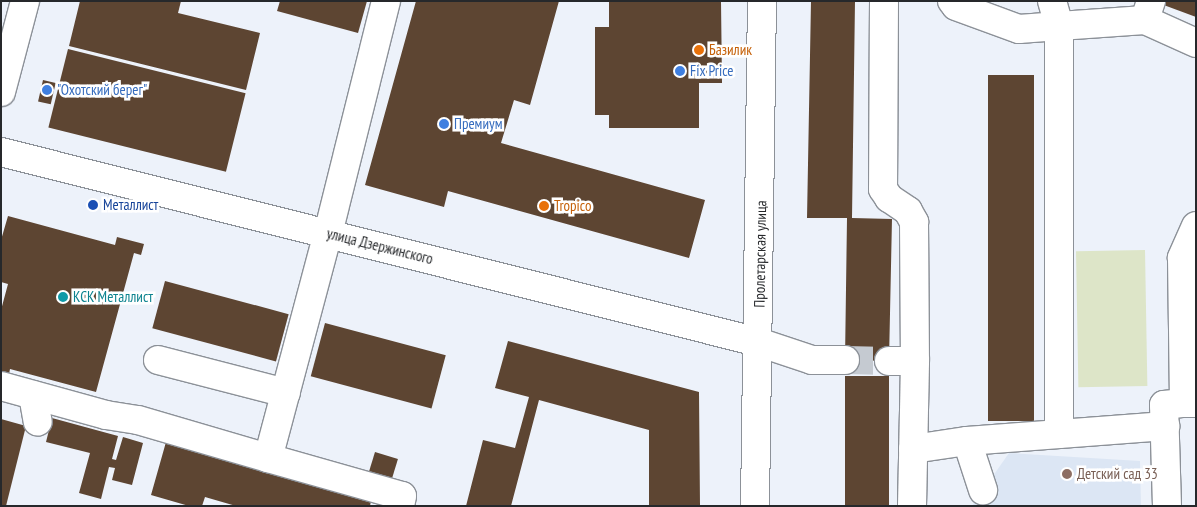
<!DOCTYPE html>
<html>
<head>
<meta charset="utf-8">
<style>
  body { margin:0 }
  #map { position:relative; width:1197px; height:507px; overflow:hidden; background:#edf2fa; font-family:"PT Sans Narrow",sans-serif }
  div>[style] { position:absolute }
  .built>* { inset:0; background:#dce6f4 }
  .green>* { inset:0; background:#dde5c8; transform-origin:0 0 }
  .building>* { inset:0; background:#5d4532; transform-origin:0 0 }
  .minor-tunnel>* { height:28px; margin-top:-14px; transform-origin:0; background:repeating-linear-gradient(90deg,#c5cad1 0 28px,transparent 0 42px) }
  .roads { filter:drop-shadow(1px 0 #8c9198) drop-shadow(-1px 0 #8c9198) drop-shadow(0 1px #8c9198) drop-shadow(0 -1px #8c9198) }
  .minor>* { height:28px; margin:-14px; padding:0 14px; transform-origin:14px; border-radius:14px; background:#fff }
  .dots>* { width:14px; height:14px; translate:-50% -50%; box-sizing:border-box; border:2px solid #fff; border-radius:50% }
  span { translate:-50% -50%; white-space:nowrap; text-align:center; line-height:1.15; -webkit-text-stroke:5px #fff; paint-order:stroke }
  .food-label { font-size:15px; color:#c56008 }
  .left { translate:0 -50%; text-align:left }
  .shop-label { font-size:15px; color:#366cbe }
  .transit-label { font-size:15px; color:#164399 }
  .street-label { font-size:15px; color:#26282b }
  .culture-label { font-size:15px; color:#0d838f }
  .education-label { font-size:15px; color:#785e54 }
  .frame { position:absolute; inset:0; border:2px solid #26282b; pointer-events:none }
</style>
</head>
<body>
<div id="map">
  <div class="built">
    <div style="clip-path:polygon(1009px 453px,1140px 461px,1141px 506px,972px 506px)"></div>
  </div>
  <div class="green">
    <div style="left:1145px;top:250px;width:136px;height:69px;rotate:89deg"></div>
  </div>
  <div class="building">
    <div style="clip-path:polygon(80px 1px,181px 1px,178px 13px,260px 33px,246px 90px,69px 46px)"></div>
    <div style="clip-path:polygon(280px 1px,367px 1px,358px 33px,277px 11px)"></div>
    <div style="clip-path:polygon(416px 1px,559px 1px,530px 105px,514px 100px,501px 143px,705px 200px,689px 258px,448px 191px,444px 207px,365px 185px)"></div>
    <div style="clip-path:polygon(609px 1px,721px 1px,722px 83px,699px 83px,699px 128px,609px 128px,609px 115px,595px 115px,595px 27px,609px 27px)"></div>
    <div style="clip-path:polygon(811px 1px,855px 1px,852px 218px,892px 219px,889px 361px,845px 360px,847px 218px,807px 218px)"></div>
    <div style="clip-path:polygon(1162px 1px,1196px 1px,1196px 17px,1161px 4px)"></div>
    <div style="left:68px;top:49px;width:183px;height:81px;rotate:14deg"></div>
    <div style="left:988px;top:75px;width:46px;height:346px"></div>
    <div style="left:43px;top:80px;width:13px;height:22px;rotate:13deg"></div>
    <div style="clip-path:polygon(8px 216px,115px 245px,117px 237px,144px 244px,141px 255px,134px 253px,96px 392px,10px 369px,9px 374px,1px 372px,1px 310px,8px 284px,1px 282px,1px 240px)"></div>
    <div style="left:165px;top:281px;width:128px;height:49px;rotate:15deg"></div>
    <div style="left:325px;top:323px;width:125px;height:55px;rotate:15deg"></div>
    <div style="clip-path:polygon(508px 341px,699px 392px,700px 506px,649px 506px,649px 430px,539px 400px,511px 506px,466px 506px,483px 440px,515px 448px,529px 397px,495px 388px)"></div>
    <div style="left:845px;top:376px;width:44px;height:130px"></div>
    <div style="clip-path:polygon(52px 418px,118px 436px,112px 459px,116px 460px,123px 437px,143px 443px,132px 485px,112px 480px,115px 468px,109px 467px,101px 499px,79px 493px,90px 453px,46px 442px)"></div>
    <div style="clip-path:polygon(1px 419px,26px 426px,6px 506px,1px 506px)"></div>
    <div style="clip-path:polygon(166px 442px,371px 501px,370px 506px,236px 506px,205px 497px,202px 506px,189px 506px,151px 495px)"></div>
    <div style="left:375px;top:452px;width:24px;height:22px;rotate:17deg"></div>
  </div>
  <div class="minor-tunnel">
    <div style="left:845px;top:360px;width:44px;rotate:1.3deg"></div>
  </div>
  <div class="roads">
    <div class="minor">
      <div style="left:386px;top:1px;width:239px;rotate:104deg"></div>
      <div style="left:328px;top:233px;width:233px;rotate:104.9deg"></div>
      <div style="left:268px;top:458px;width:139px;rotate:15.8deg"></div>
      <div style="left:402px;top:496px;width:10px;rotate:101deg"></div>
      <div style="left:884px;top:1px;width:188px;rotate:90.3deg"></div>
      <div style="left:883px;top:189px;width:11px;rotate:56deg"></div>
      <div style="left:889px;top:198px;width:23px;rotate:34deg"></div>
      <div style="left:908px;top:211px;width:13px;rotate:61deg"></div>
      <div style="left:914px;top:222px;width:139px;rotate:89.6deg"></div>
      <div style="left:915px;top:361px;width:26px;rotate:180deg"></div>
      <div style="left:952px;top:1px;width:6px;rotate:51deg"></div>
      <div style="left:956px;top:6px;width:67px;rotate:20.1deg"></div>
      <div style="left:1019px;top:29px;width:40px;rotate:-4.3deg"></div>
      <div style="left:1059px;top:26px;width:408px;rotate:90deg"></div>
      <div style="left:1052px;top:1px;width:26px;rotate:74deg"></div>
      <div style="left:1059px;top:26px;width:86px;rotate:-4deg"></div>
      <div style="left:1151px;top:1px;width:20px;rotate:108deg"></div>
      <div style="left:1145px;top:20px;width:56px;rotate:24.3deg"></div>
      <div style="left:1px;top:92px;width:94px;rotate:-75.2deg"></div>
      <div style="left:1px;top:152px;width:780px;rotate:14.09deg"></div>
      <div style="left:758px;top:342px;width:57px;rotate:18.4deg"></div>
      <div style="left:812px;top:360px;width:33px"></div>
      <div style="left:1196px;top:226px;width:35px;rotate:114deg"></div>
      <div style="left:1182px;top:258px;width:145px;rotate:89.2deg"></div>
      <div style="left:1184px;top:403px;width:12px"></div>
      <div style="left:158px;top:360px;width:132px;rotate:14.5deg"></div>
      <div style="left:1px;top:386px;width:109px;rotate:15.4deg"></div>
      <div style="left:106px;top:415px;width:32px;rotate:9deg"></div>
      <div style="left:138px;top:420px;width:135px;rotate:16.3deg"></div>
      <div style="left:33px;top:395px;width:27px;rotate:80deg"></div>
      <div style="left:967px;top:441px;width:52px;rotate:71.9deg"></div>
      <div style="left:913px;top:449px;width:55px;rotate:-8.4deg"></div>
      <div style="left:967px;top:441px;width:199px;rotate:-4.3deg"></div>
      <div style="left:755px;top:506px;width:505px;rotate:-89.21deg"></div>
      <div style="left:912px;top:506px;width:145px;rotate:-88.8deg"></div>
      <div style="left:1167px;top:506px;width:101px;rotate:-91.7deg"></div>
      <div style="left:1164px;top:405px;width:20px;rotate:-6deg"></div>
    </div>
  </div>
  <div class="dots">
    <div style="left:699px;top:50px;background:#e8710a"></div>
    <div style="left:680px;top:71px;background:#3f7fe0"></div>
    <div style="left:47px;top:90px;background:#3f7fe0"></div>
    <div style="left:444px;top:124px;background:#3f7fe0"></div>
    <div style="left:93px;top:205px;background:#1a4fb4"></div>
    <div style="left:544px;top:206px;background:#e8710a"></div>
    <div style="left:63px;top:297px;background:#0f9aa8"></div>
    <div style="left:1067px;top:474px;background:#8d6e63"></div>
  </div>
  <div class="food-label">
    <span class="left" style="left:709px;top:50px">Базилик</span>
    <span class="left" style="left:554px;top:206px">Tropico</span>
  </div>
  <div class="shop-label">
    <span class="left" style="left:690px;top:71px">Fix Price</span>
    <span class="left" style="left:57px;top:90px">"Охотский берег"</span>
    <span class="left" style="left:454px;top:124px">Премиум</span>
  </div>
  <div class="transit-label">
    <span class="left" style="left:103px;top:205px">Металлист</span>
  </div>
  <div class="street-label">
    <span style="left:380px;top:246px;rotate:14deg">улица Дзержинского</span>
    <span style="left:760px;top:254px;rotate:-89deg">Пролетарская улица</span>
  </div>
  <div class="culture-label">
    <span class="left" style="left:73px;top:297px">КСК Металлист</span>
  </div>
  <div class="education-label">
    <span class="left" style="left:1077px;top:474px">Детский сад 33</span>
  </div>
  <div class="frame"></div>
</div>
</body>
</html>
